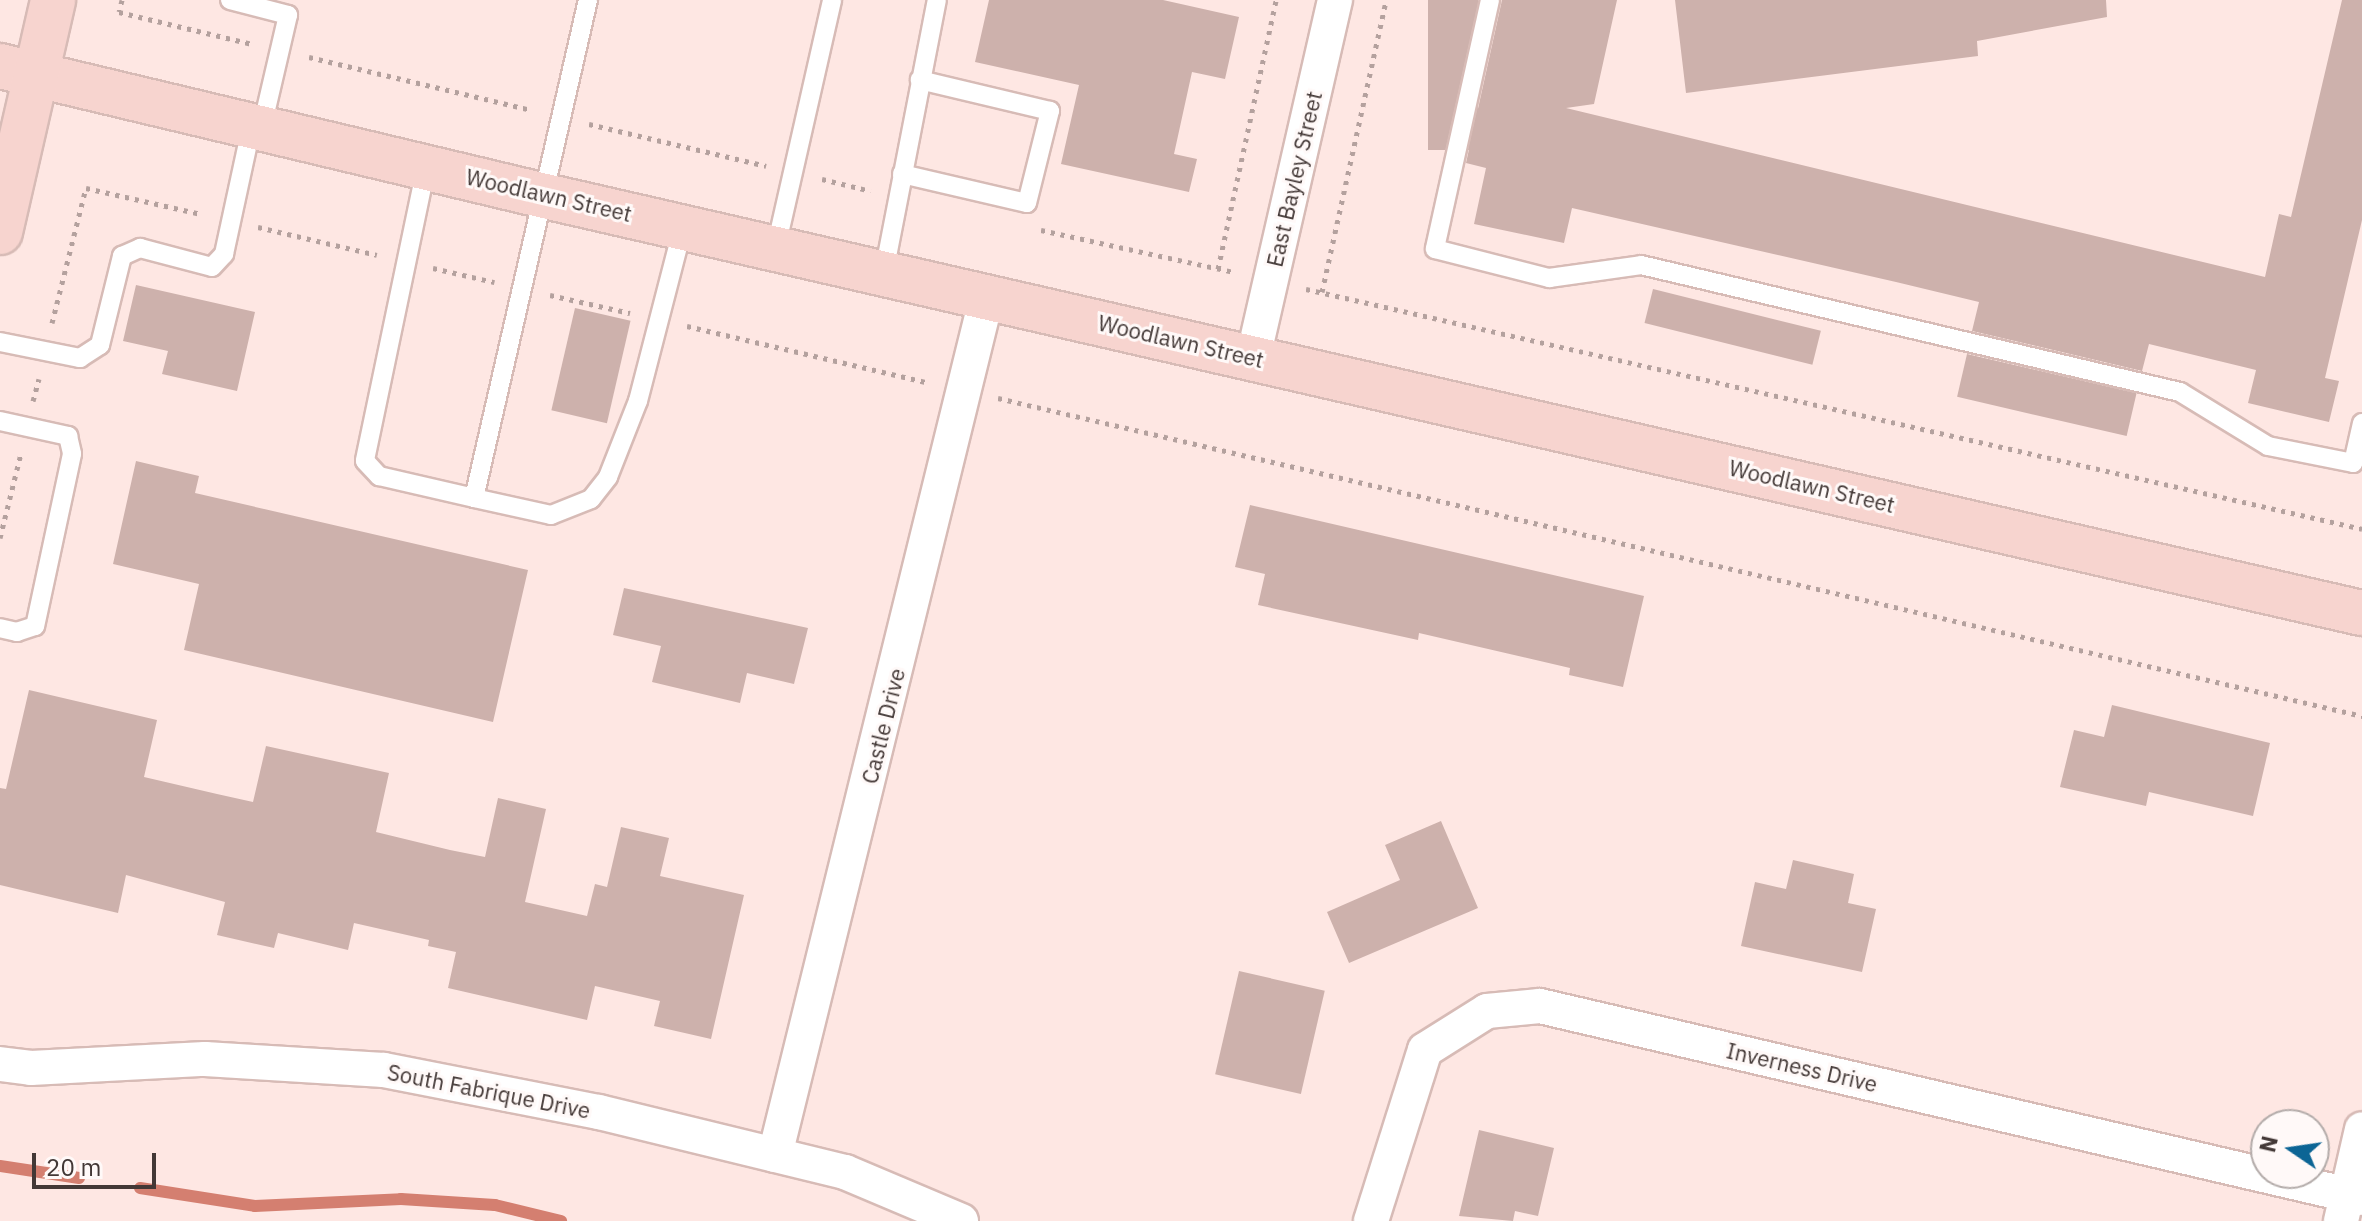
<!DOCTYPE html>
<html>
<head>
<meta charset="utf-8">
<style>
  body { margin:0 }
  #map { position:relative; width:2362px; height:1221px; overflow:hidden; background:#fee7e3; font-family:"IBM Plex Sans",sans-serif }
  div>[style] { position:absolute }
  .stream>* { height:12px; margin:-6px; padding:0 6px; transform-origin:6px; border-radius:6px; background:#d47f70 }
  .building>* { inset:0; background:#cdb1ac; transform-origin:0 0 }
  .path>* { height:5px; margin-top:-2.5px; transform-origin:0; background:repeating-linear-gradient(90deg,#b4a19e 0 4px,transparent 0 10px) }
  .roads { filter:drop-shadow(2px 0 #d7bbb6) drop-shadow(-2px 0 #d7bbb6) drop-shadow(0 2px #d7bbb6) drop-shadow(0 -2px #d7bbb6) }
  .lane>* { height:18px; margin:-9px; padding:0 9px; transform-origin:9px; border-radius:9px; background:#fff }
  .street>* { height:34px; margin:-17px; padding:0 17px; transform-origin:17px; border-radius:17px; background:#fff }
  .secondary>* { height:44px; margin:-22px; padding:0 22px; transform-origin:22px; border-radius:22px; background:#f7d4cf }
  span { translate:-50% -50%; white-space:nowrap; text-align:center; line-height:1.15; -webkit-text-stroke:6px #fff9f8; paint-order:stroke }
  .street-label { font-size:22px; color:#433836 }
  .north { position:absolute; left:2250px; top:1109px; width:80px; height:80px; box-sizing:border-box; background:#fff9f8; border:2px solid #b4acaa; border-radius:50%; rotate:283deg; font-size:22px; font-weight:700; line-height:32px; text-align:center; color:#433836 }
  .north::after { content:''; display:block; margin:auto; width:28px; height:36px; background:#0c6595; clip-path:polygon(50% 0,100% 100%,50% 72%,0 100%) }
  .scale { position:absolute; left:32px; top:1153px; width:124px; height:36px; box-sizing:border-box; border:4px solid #433836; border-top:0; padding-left:10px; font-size:24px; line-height:28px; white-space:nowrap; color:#433836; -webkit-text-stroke:6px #fff9f8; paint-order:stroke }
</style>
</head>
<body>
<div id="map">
  <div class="stream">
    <div style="left:0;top:1166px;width:80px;rotate:8.6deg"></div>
    <div style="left:140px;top:1188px;width:116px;rotate:8.9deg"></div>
    <div style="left:255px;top:1206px;width:146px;rotate:-2.7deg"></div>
    <div style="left:401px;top:1199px;width:94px;rotate:3.7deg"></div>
    <div style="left:495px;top:1205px;width:68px;rotate:13.6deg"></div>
  </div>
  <div class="building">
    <div style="clip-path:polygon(989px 0,1163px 0,1239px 17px,1225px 79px,1192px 72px,1174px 154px,1197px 159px,1189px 192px,1061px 164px,1079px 85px,975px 62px)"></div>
    <div style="left:1428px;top:0;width:50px;height:150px"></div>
    <div style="clip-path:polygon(1502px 0,1617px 0,1594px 104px,1566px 108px,2265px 277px,2279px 214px,2291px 217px,2342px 0,2362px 0,2362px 220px,2325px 378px,2339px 381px,2329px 422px,2248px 403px,2256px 370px,2149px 344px,2142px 371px,1972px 331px,1979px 302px,1896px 282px,1572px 208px,1564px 243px,1474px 224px,1486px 168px,1466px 163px)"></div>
    <div style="clip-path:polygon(1675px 0,2106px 0,2107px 17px,1977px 41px,1978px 56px,1686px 93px)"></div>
    <div style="clip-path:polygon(136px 285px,255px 312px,237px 391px,162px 374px,168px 351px,123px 341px)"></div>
    <div style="left:1653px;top:289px;width:173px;height:35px;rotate:14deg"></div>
    <div style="left:575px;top:308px;width:57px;height:105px;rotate:13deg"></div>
    <div style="left:1967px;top:354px;width:174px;height:44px;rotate:13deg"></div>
    <div style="clip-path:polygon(136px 461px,199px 476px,195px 493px,528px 570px,493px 722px,184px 650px,199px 584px,113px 564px)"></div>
    <div style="clip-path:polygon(1250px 505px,1644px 596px,1623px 687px,1569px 675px,1570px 668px,1419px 633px,1418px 640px,1258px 605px,1265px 574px,1235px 567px)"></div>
    <div style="clip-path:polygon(624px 588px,808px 628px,794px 684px,747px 673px,740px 703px,652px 682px,661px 646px,613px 635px)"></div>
    <div style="clip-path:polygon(29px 690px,157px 720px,144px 777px,217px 794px,253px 802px,266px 746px,389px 773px,376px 832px,450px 850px,485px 857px,498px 798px,546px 809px,525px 902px,587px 916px,595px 884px,607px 887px,621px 827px,669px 838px,660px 876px,744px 895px,711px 1039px,654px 1026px,660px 1001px,595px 986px,587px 1020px,448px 988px,456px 952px,428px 946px,429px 940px,354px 923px,348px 950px,278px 933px,274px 948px,217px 935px,225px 902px,126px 875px,118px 913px,0 885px,0 788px,6px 789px)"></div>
    <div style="clip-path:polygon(2112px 705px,2270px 743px,2253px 816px,2149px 792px,2146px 806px,2060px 787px,2074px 730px,2104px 737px)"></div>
    <div style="clip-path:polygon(1441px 821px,1478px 908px,1349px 963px,1327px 912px,1400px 880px,1385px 845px)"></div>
    <div style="clip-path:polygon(1793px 860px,1854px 874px,1848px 903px,1876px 909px,1862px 972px,1741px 946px,1755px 882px,1786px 889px)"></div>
    <div style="left:1239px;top:971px;width:88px;height:106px;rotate:13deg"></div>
    <div style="clip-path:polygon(1479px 1130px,1554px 1148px,1538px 1216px,1515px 1211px,1513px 1221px,1459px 1216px)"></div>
  </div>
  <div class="path">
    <div style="left:122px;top:0;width:12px;rotate:104deg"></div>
    <div style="left:119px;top:12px;width:137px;rotate:13.5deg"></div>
    <div style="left:309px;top:57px;width:229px;rotate:13.4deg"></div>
    <div style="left:589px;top:124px;width:182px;rotate:13.3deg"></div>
    <div style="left:822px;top:179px;width:50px;rotate:13.8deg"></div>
    <div style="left:258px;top:227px;width:122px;rotate:13.2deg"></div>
    <div style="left:1041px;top:230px;width:198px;rotate:12.3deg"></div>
    <div style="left:433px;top:268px;width:63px;rotate:12.9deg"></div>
    <div style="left:1218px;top:269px;width:275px;rotate:-77.8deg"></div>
    <div style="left:1306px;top:289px;width:1083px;rotate:12.8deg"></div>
    <div style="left:1322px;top:292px;width:299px;rotate:-77.6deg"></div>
    <div style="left:550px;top:295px;width:82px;rotate:12.7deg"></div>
    <div style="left:52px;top:323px;width:139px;rotate:-75.9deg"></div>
    <div style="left:86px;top:188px;width:118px;rotate:12.7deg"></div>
    <div style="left:687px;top:326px;width:245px;rotate:13.2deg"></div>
    <div style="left:998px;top:398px;width:1401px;rotate:13.12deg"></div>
    <div style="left:33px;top:401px;width:23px;rotate:-75deg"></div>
    <div style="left:0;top:538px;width:88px;rotate:-76.1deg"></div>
  </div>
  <div class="roads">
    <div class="lane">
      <div style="left:230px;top:0;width:60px;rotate:14.5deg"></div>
      <div style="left:288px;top:15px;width:115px;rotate:103.1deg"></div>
      <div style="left:1490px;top:0;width:255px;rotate:102.5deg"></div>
      <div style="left:1435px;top:249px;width:118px;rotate:14.3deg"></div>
      <div style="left:1549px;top:278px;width:93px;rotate:-8deg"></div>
      <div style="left:1641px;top:265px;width:554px;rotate:13.26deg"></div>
      <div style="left:2180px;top:392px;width:103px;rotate:31.5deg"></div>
      <div style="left:2268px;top:446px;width:87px;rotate:11.3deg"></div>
      <div style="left:2353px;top:463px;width:41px;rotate:-77.3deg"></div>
      <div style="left:426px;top:168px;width:299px;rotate:101.8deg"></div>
      <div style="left:365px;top:461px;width:21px;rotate:47deg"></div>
      <div style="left:379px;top:476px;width:98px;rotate:13deg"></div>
      <div style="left:474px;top:498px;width:79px;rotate:12.4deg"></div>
      <div style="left:551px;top:515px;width:43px;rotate:-21.8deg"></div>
      <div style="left:591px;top:499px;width:28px;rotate:-52deg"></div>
      <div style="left:608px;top:477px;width:82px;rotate:-68.5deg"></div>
      <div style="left:638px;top:401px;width:180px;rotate:-75.5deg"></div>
      <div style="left:902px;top:174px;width:128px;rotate:13.1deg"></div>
      <div style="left:1027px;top:203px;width:95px;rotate:-76deg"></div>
      <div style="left:1050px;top:111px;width:134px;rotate:-166.6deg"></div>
      <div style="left:776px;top:247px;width:253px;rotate:-77.2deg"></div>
      <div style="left:884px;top:272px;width:277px;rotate:-79deg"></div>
      <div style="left:0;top:342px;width:82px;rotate:11.3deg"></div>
      <div style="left:80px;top:358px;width:24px;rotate:-33deg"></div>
      <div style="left:100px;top:345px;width:92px;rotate:-76.1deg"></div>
      <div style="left:122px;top:256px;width:20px;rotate:-24deg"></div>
      <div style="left:140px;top:248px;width:74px;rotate:14.8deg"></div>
      <div style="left:212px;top:267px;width:18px;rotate:-47deg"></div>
      <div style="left:224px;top:254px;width:133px;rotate:-77.8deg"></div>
      <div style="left:0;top:421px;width:70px;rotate:12.4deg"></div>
      <div style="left:68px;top:436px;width:18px;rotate:77deg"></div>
      <div style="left:72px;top:454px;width:176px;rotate:102.1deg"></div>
      <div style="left:35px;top:626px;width:19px;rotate:162deg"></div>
      <div style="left:17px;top:632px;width:17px;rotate:-167deg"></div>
      <div style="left:474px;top:498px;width:511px;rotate:-77.11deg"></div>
    </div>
    <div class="street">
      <div style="left:1253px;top:358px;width:367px;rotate:-77.1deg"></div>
      <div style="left:0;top:1064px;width:31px;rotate:7deg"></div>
      <div style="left:31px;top:1068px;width:174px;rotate:-3deg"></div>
      <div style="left:205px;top:1059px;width:179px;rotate:3.5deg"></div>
      <div style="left:384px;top:1070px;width:219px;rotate:11.1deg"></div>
      <div style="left:599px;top:1112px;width:253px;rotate:13.7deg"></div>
      <div style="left:845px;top:1172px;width:126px;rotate:22.9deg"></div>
      <div style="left:775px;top:1155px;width:885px;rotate:-76.14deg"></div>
      <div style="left:1371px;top:1221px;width:179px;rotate:-72.5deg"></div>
      <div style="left:1425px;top:1050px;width:73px;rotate:-32.2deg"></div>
      <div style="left:1487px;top:1011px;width:53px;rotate:-5.4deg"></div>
      <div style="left:1540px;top:1006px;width:844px;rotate:13.15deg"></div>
      <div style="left:2341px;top:1221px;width:94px;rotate:-77.1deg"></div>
    </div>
    <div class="secondary">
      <div style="left:0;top:66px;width:560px;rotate:13.42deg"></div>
      <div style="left:545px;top:196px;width:1864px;rotate:12.93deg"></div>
      <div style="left:0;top:232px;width:238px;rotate:-77.1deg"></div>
    </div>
  </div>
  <div class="street-label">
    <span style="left:1294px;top:179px;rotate:-77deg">East Bayley Street</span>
    <span style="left:549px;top:195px;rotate:13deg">Woodlawn Street</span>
    <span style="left:1181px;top:341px;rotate:13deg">Woodlawn Street</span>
    <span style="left:1812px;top:486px;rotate:13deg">Woodlawn Street</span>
    <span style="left:883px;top:726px;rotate:-76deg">Castle Drive</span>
    <span style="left:1802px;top:1067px;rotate:13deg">Inverness Drive</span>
    <span style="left:489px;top:1091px;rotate:11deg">South Fabrique Drive</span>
  </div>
  <div class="north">N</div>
  <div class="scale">20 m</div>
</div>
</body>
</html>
